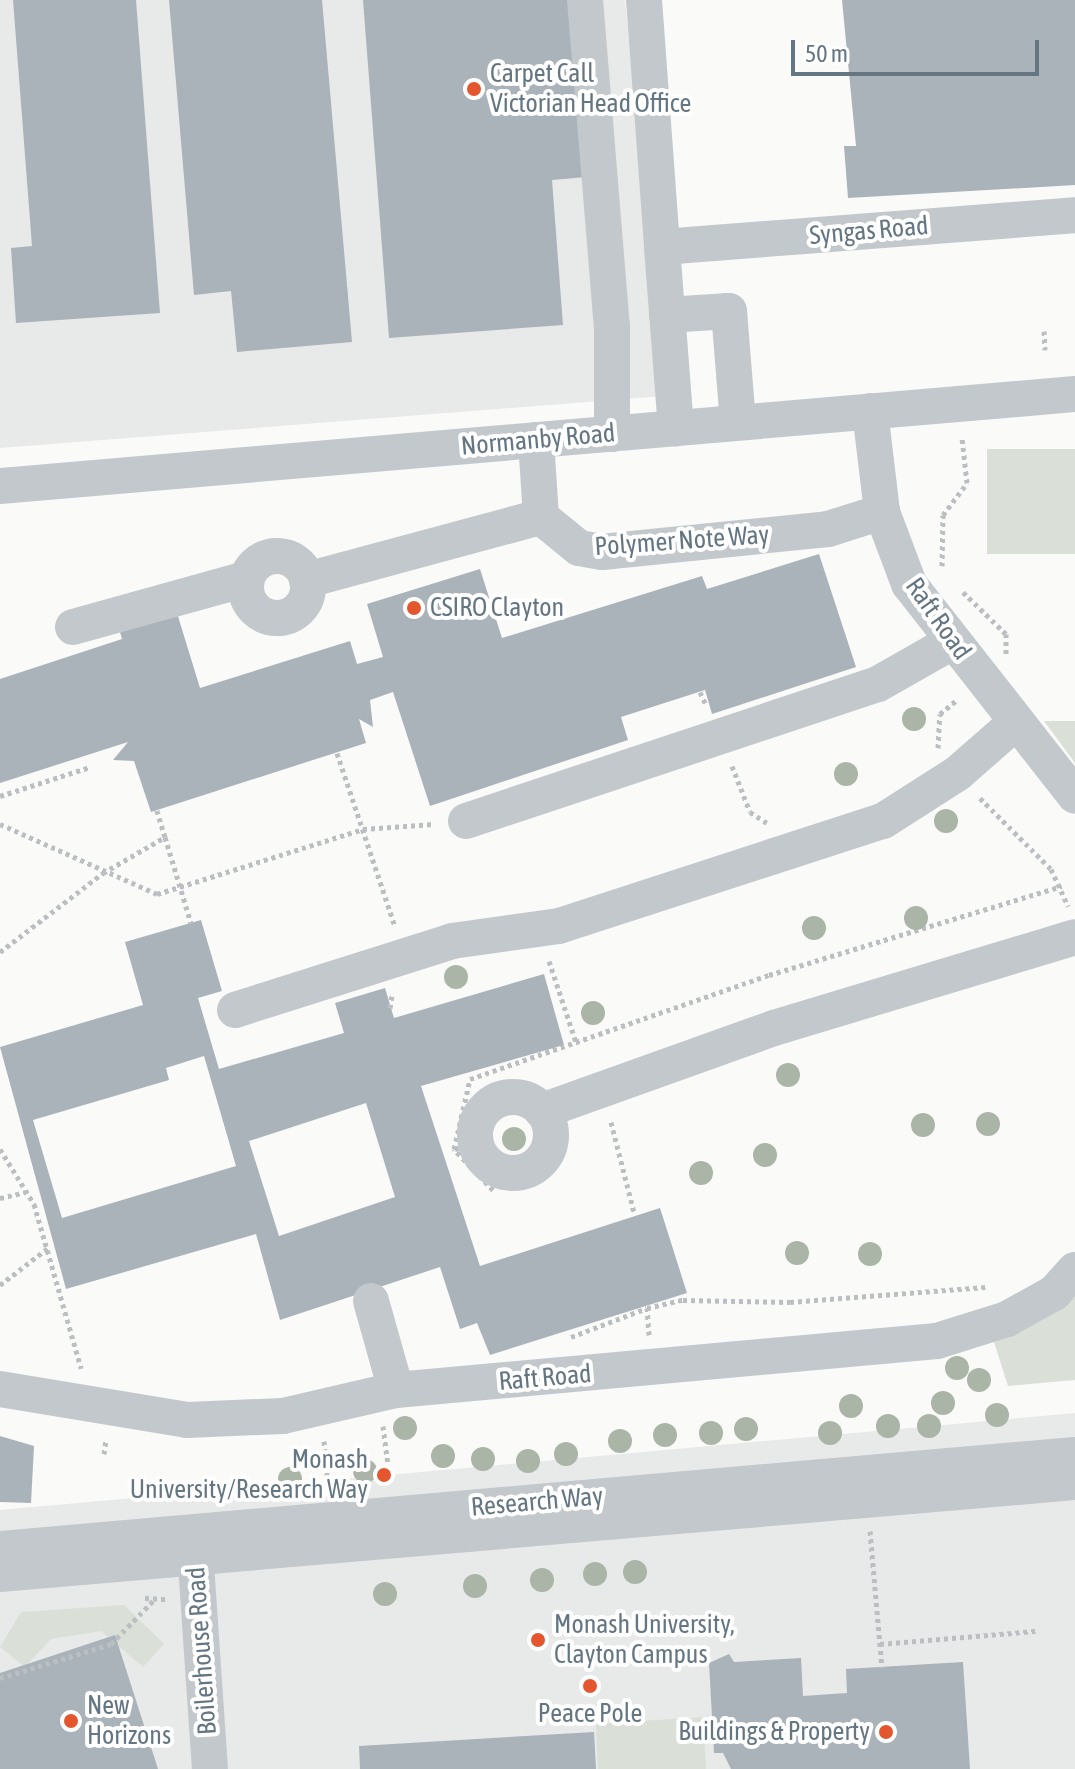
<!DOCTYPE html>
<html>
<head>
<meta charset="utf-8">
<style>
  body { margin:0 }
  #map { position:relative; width:1075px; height:1769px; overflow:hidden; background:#fafaf8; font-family:"Asap Condensed",sans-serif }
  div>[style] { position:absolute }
  .built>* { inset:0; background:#e8e9e9 }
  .green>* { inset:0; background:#dadfd7; transform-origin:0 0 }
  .building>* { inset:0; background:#aab3b9 }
  .path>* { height:5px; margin-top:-2.5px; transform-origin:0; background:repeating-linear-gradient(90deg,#bbbfc2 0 4px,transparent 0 8px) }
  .minor>* { height:36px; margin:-18px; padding:0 18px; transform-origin:18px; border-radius:18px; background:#c3c8cc }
  .minor>.ring { margin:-18px; padding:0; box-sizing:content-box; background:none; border:36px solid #c3c8cc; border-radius:50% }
  .trees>* { width:24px; height:24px; margin:-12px; border-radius:50%; background:#aab4a7 }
  .dots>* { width:22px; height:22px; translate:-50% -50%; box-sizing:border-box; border:4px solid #fff; border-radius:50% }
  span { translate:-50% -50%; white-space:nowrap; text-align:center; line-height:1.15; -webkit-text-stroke:8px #fff; paint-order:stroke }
  .poi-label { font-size:26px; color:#657683 }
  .left { translate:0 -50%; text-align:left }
  .right { translate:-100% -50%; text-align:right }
  .street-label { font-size:26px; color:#657683 }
  .scale { position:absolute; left:791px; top:40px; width:248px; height:36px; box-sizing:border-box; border:4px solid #657683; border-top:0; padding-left:10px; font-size:24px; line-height:28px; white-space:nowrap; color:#657683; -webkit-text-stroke:6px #fff; paint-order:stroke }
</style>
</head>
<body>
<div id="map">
  <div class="built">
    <div style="clip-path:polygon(0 0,625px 0,664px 396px,0 448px)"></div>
    <div style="clip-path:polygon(1075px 1413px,1075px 1769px,0 1769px,0 1510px)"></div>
  </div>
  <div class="green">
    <div style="left:1075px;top:449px;width:105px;height:88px;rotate:90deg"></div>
    <div style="clip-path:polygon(1044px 721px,1075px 721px,1075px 763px)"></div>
    <div style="clip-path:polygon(1075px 1297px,1075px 1380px,1008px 1386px,994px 1342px)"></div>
    <div style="clip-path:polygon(124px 1605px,164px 1644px,143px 1667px,101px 1631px,51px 1639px,25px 1667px,0 1647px,21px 1612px)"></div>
    <div style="clip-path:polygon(703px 1717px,706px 1769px,598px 1769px,596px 1724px)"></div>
  </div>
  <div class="building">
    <div style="clip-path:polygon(13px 0,136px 0,160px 313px,16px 323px,11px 248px,32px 246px)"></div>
    <div style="clip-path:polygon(169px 0,322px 0,352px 342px,237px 352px,231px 291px,194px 295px)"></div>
    <div style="clip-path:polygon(363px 0,572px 0,586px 177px,552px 180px,563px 325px,389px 338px)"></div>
    <div style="clip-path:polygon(842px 0,1075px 0,1075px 185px,848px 198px,844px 146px,856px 146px)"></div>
    <div style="clip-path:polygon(819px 554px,856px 667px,712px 714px,705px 690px,621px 717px,628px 740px,430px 806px,393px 692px,370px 700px,373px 727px,359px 719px,366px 743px,151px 812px,134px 761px,113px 760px,128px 742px,0 783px,0 679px,122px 639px,116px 618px,173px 600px,200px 688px,350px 641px,357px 664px,383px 657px,367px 604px,480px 569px,502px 638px,702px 576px,707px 589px)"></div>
    <div style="clip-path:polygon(evenodd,201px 920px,222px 991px,198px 998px,219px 1069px,344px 1033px,335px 1003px,385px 988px,394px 1018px,544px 974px,564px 1045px,421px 1086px,480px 1266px,660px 1208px,687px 1293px,490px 1355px,477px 1323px,460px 1329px,440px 1267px,280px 1320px,256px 1234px,66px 1289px,0 1047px,143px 1005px,125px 942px,201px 920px,204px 1056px,236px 1166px,62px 1218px,33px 1120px,169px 1080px,166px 1068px,204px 1056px,201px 920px,366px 1103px,395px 1197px,279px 1236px,249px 1141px,366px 1103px)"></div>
    <div style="clip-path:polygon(0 1436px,34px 1446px,31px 1503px,0 1502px)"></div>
    <div style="clip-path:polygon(115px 1635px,158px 1769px,0 1769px,0 1673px)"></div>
    <div style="clip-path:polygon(729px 1654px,734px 1662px,801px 1658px,803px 1696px,847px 1693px,846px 1669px,963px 1662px,970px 1769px,731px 1769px,723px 1753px,714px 1753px,709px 1663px)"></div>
    <div style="clip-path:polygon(594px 1732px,596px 1769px,360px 1769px,359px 1746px)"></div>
  </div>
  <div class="path">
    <div style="left:1044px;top:331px;width:19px;rotate:87deg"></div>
    <div style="left:942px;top:566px;width:51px;rotate:-88.9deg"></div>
    <div style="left:943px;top:515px;width:40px;rotate:-53deg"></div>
    <div style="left:967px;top:483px;width:45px;rotate:-96.3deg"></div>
    <div style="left:963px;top:592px;width:60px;rotate:44.3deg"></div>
    <div style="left:1006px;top:634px;width:20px;rotate:90deg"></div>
    <div style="left:700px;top:692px;width:14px;rotate:65deg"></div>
    <div style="left:938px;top:748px;width:34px;rotate:-87deg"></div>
    <div style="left:940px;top:714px;width:23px;rotate:-40deg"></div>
    <div style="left:337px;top:753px;width:182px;rotate:71.5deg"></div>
    <div style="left:732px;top:766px;width:49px;rotate:68.6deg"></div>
    <div style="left:750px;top:812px;width:20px;rotate:33deg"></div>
    <div style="left:0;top:796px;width:95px;rotate:-17.9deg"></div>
    <div style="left:980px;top:798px;width:100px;rotate:45deg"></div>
    <div style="left:1051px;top:869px;width:41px;rotate:65.3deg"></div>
    <div style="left:0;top:824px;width:172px;rotate:24deg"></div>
    <div style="left:157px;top:894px;width:216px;rotate:-17.5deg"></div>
    <div style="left:363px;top:829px;width:71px;rotate:-4deg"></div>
    <div style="left:165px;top:837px;width:90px;rotate:73.2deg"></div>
    <div style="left:0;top:952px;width:130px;rotate:-37.5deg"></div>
    <div style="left:103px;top:873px;width:72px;rotate:-30.1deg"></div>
    <div style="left:165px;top:837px;width:28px;rotate:-107deg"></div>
    <div style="left:549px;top:961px;width:85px;rotate:71.6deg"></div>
    <div style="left:390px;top:1008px;width:13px;rotate:-81deg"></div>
    <div style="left:611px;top:1122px;width:93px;rotate:75.7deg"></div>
    <div style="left:0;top:1149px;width:65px;rotate:58.3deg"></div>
    <div style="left:34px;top:1204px;width:171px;rotate:74deg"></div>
    <div style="left:455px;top:1149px;width:20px;rotate:-11deg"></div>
    <div style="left:493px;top:1190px;width:57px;rotate:-133.6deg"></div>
    <div style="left:454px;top:1149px;width:72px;rotate:-77.1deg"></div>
    <div style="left:470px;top:1079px;width:317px;rotate:-19.2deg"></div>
    <div style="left:769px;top:975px;width:306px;rotate:-16.9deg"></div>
    <div style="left:0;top:1198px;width:26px;rotate:-13deg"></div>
    <div style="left:0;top:1285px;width:61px;rotate:-37.6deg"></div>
    <div style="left:649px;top:1335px;width:27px;rotate:-94deg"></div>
    <div style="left:647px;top:1308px;width:37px;rotate:-13deg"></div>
    <div style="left:683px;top:1300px;width:107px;rotate:1.1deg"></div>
    <div style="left:790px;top:1302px;width:196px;rotate:-4.4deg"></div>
    <div style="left:571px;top:1337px;width:81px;rotate:-20.9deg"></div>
    <div style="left:383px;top:1426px;width:55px;rotate:82.7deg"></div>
    <div style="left:324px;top:1441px;width:46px;rotate:85deg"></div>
    <div style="left:104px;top:1454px;width:14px;rotate:-82deg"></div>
    <div style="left:870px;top:1531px;width:137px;rotate:85deg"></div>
    <div style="left:145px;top:1598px;width:22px;rotate:3deg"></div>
    <div style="left:880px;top:1644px;width:156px;rotate:-4.8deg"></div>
    <div style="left:0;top:1678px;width:116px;rotate:-17deg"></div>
    <div style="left:111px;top:1644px;width:62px;rotate:-45.7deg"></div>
  </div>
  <div class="minor">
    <div style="left:585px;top:0;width:326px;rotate:85.3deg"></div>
    <div style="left:612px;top:325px;width:109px;rotate:90deg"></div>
    <div style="left:644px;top:0;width:248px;rotate:85.8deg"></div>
    <div style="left:662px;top:247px;width:414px;rotate:-4.4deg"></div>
    <div style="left:662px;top:247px;width:182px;rotate:85.6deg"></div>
    <div style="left:667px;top:315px;width:62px;rotate:-3.7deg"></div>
    <div style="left:729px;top:311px;width:111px;rotate:85.4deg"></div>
    <div style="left:870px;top:411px;width:102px;rotate:83.2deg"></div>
    <div style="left:882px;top:512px;width:77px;rotate:69.4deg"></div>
    <div style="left:909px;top:584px;width:269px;rotate:51.9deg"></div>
    <div style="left:536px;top:440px;width:77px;rotate:86.3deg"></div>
    <div style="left:0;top:486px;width:1079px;rotate:-4.89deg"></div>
    <div class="ring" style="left:246px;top:556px;width:26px;height:26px"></div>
    <div style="left:307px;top:580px;width:242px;rotate:-15.1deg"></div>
    <div style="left:541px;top:517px;width:49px;rotate:39.2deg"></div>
    <div style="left:579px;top:548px;width:23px;rotate:10deg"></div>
    <div style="left:602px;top:552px;width:227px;rotate:-5.8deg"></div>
    <div style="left:828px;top:529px;width:57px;rotate:-17.5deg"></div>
    <div style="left:73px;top:627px;width:180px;rotate:-15.5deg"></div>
    <div style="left:466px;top:821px;width:434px;rotate:-18.4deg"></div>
    <div style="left:878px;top:684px;width:85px;rotate:-29.6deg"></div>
    <div style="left:235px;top:1010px;width:228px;rotate:-17.6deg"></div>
    <div style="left:452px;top:941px;width:108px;rotate:-8deg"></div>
    <div style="left:559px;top:926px;width:341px;rotate:-18deg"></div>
    <div style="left:883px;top:821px;width:89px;rotate:-32.6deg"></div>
    <div style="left:958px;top:773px;width:77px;rotate:-41.3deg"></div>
    <div class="ring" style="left:475px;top:1097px;width:40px;height:40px"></div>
    <div style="left:542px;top:1111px;width:246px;rotate:-19.7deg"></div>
    <div style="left:774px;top:1028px;width:314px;rotate:-16.8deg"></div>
    <div style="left:371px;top:1301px;width:92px;rotate:74.3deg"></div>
    <div style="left:0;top:1389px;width:190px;rotate:9.4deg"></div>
    <div style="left:187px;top:1420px;width:96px;rotate:-2.4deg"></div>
    <div style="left:283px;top:1416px;width:116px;rotate:-13deg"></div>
    <div style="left:396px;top:1390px;width:543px;rotate:-5.18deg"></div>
    <div style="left:937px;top:1341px;width:73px;rotate:-17.4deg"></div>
    <div style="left:1007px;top:1319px;width:54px;rotate:-29deg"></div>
    <div style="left:1054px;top:1293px;width:31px;rotate:-48deg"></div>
    <div style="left:194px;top:1535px;width:235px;rotate:86.1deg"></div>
    <div style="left:0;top:1549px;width:1079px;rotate:-5deg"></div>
    <div style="left:0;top:1574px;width:1079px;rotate:-4.89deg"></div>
  </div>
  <div class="trees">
    <div style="left:914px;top:719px"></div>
    <div style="left:846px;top:774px"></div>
    <div style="left:946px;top:821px"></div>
    <div style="left:916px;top:918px"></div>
    <div style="left:814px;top:928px"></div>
    <div style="left:456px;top:977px"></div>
    <div style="left:593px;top:1013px"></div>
    <div style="left:788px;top:1075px"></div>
    <div style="left:988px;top:1124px"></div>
    <div style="left:923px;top:1125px"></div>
    <div style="left:514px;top:1139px"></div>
    <div style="left:765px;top:1155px"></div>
    <div style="left:701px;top:1173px"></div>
    <div style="left:797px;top:1253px"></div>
    <div style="left:870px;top:1254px"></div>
    <div style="left:957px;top:1368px"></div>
    <div style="left:979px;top:1380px"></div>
    <div style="left:943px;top:1403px"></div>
    <div style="left:851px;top:1406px"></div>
    <div style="left:997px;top:1415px"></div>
    <div style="left:888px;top:1426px"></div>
    <div style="left:929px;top:1426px"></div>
    <div style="left:405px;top:1428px"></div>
    <div style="left:746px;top:1429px"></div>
    <div style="left:711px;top:1433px"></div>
    <div style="left:830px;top:1433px"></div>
    <div style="left:665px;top:1435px"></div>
    <div style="left:620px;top:1441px"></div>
    <div style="left:566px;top:1454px"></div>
    <div style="left:443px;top:1456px"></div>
    <div style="left:483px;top:1459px"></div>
    <div style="left:528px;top:1461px"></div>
    <div style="left:365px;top:1471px"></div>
    <div style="left:290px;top:1479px"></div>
    <div style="left:635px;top:1572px"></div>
    <div style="left:595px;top:1574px"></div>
    <div style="left:542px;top:1580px"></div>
    <div style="left:475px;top:1586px"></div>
    <div style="left:385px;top:1594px"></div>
  </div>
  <div class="dots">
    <div style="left:474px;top:89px;background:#e4572e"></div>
    <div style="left:414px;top:608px;background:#e4572e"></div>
    <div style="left:384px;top:1475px;background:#e4572e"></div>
    <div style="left:538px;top:1640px;background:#e4572e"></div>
    <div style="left:590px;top:1686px;background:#e4572e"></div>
    <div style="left:71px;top:1721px;background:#e4572e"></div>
    <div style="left:886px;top:1732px;background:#e4572e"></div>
  </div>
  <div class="poi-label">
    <span class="left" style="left:490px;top:89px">Carpet Call<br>Victorian Head Office</span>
    <span class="left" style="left:430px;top:608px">CSIRO Clayton</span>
    <span class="right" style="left:368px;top:1475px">Monash<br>University/Research Way</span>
    <span class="left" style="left:554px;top:1640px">Monash University,<br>Clayton Campus</span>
    <span class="left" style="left:87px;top:1721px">New<br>Horizons</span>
    <span style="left:590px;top:1714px">Peace Pole</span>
    <span class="right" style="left:870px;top:1732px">Buildings &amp; Property</span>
  </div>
  <div class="street-label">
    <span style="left:869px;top:231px;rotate:-5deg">Syngas Road</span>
    <span style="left:538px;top:440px;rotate:-5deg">Normanby Road</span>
    <span style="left:682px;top:541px;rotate:-4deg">Polymer Note Way</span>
    <span style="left:938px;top:619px;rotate:55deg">Raft Road</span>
    <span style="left:545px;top:1378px;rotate:-5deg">Raft Road</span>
    <span style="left:537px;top:1502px;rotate:-5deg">Research Way</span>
    <span style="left:202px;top:1651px;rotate:-94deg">Boilerhouse Road</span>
  </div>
  <div class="scale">50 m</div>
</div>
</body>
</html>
